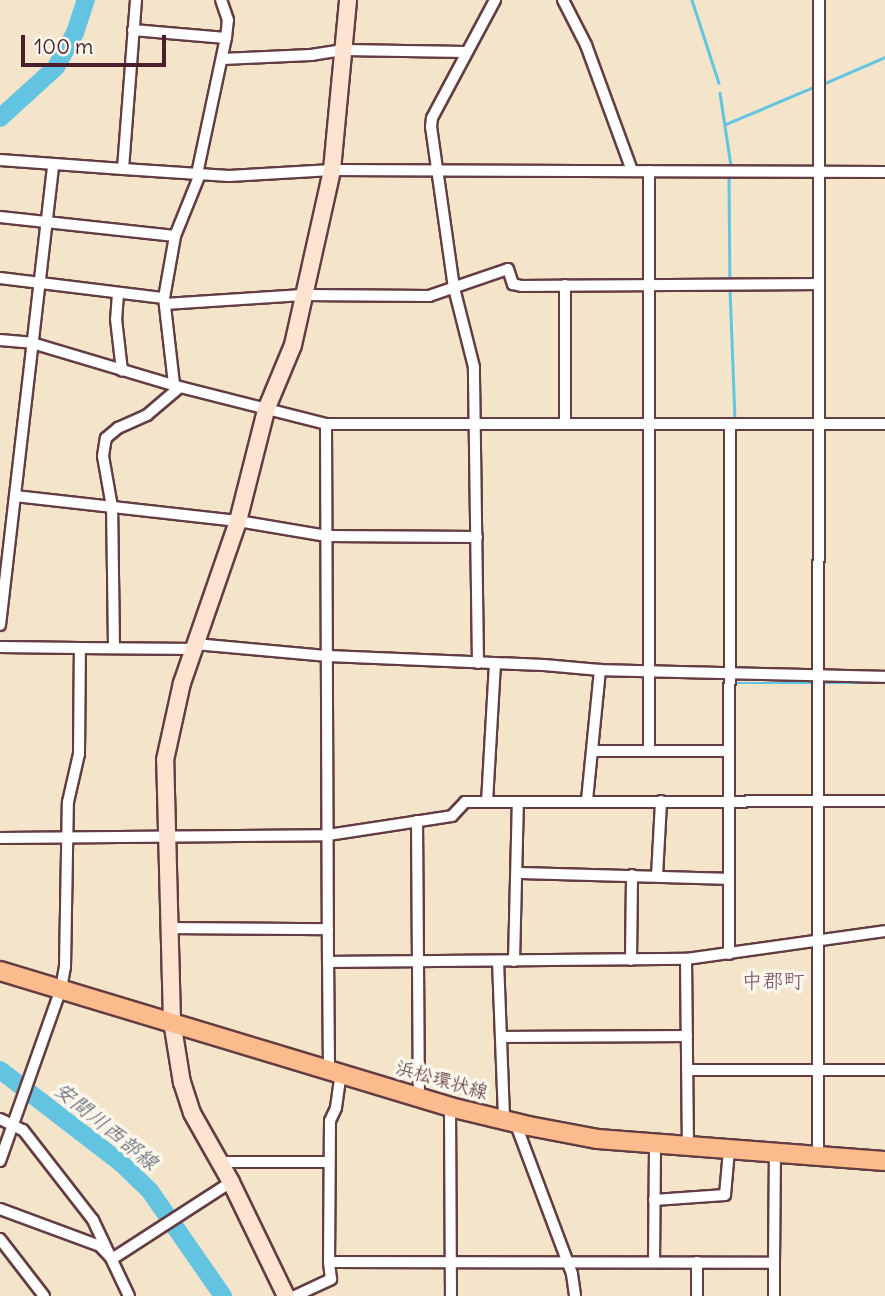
<!DOCTYPE html>
<html>
<head>
<meta charset="utf-8">
<style>
  body { margin:0 }
  #map { position:relative; width:885px; height:1296px; overflow:hidden; background:#f4e4ca; font-family:Delius,"Klee One",sans-serif }
  div>[style] { position:absolute }
  .stream>* { height:2.5px; margin:-1.25px; padding:0 1.25px; transform-origin:1.25px; border-radius:1.25px; background:#63c4e1 }
  .river>* { height:18px; margin:-9px; padding:0 9px; transform-origin:9px; border-radius:9px; background:#63c4e1 }
  .roads { filter:drop-shadow(2px 0 #643d43) drop-shadow(-2px 0 #643d43) drop-shadow(0 2px #643d43) drop-shadow(0 -2px #643d43) }
  .street>* { height:10px; margin:-5px; padding:0 5px; transform-origin:5px; border-radius:5px; background:#fff }
  .secondary>* { height:16px; margin:-8px; padding:0 8px; transform-origin:8px; border-radius:8px; background:#fde4d1 }
  .primary>* { height:18px; margin:-9px; padding:0 9px; transform-origin:9px; border-radius:9px; background:#fbbb8c }
  span { translate:-50% -50%; white-space:nowrap; text-align:center; line-height:1.15; -webkit-text-stroke:7px #fbf7ec; paint-order:stroke }
  .street-label { font-size:19px; color:#4a1f2b }
  .neighbourhood-label { font-size:21px; color:#784b61 }
  .water-label { font-size:21px; color:#53596b; font-style:italic }
  .scale { position:absolute; left:21px; top:35px; width:145px; height:32px; box-sizing:border-box; border:4px solid #4a1f2b; border-top:0; padding-left:9px; font-size:21px; line-height:24px; white-space:nowrap; color:#4a1f2b; -webkit-text-stroke:5px #fbf7ec; paint-order:stroke }
</style>
</head>
<body>
<div id="map">
  <div class="stream">
    <div style="left:692px;top:0;width:87px;rotate:72deg"></div>
    <div style="left:823px;top:84px;width:68px;rotate:-23.5deg"></div>
    <div style="left:720px;top:93px;width:74px;rotate:81.4deg"></div>
    <div style="left:726px;top:124px;width:98px;rotate:-22.9deg"></div>
    <div style="left:729px;top:178px;width:105px;rotate:89.5deg"></div>
    <div style="left:730px;top:289px;width:130px;rotate:87.8deg"></div>
    <div style="left:735px;top:683px;width:77px"></div>
    <div style="left:823px;top:683px;width:62px"></div>
  </div>
  <div class="river">
    <div style="left:0;top:118px;width:76px;rotate:-42.3deg"></div>
    <div style="left:56px;top:67px;width:39px;rotate:-61deg"></div>
    <div style="left:75px;top:33px;width:35px;rotate:-72deg"></div>
    <div style="left:0;top:1070px;width:154px;rotate:37.6deg"></div>
    <div style="left:122px;top:1164px;width:39px;rotate:44deg"></div>
    <div style="left:150px;top:1191px;width:128px;rotate:55.2deg"></div>
  </div>
  <div class="roads">
    <div class="street">
      <div style="left:136px;top:0;width:169px;rotate:94.4deg"></div>
      <div style="left:123px;top:169px;width:106px;rotate:3.8deg"></div>
      <div style="left:229px;top:176px;width:103px;rotate:-3.3deg"></div>
      <div style="left:332px;top:170px;width:553px;rotate:0.21deg"></div>
      <div style="left:563px;top:0;width:51px;rotate:62.9deg"></div>
      <div style="left:586px;top:45px;width:134px;rotate:69.9deg"></div>
      <div style="left:133px;top:30px;width:93px;rotate:4.9deg"></div>
      <div style="left:222px;top:59px;width:89px;rotate:-2.6deg"></div>
      <div style="left:311px;top:55px;width:33px;rotate:-9deg"></div>
      <div style="left:344px;top:50px;width:121px;rotate:0.9deg"></div>
      <div style="left:0;top:160px;width:123px;rotate:4.2deg"></div>
      <div style="left:197px;top:174px;width:139px;rotate:-78deg"></div>
      <div style="left:226px;top:38px;width:18px;rotate:-84deg"></div>
      <div style="left:228px;top:20px;width:21px;rotate:-109deg"></div>
      <div style="left:0;top:217px;width:176px;rotate:6.2deg"></div>
      <div style="left:0;top:278px;width:165px;rotate:7deg"></div>
      <div style="left:565px;top:285px;width:138px;rotate:90deg"></div>
      <div style="left:118px;top:293px;width:26px;rotate:94deg"></div>
      <div style="left:116px;top:319px;width:52px;rotate:83.4deg"></div>
      <div style="left:165px;top:304px;width:138px;rotate:-3.7deg"></div>
      <div style="left:303px;top:295px;width:126px;rotate:0.5deg"></div>
      <div style="left:429px;top:296px;width:83px;rotate:-18.9deg"></div>
      <div style="left:508px;top:269px;width:16px;rotate:72deg"></div>
      <div style="left:513px;top:284px;width:9px;rotate:13deg"></div>
      <div style="left:522px;top:286px;width:296px;rotate:-0.4deg"></div>
      <div style="left:0;top:340px;width:32px;rotate:5deg"></div>
      <div style="left:32px;top:343px;width:154px;rotate:16.6deg"></div>
      <div style="left:180px;top:387px;width:151px;rotate:14.2deg"></div>
      <div style="left:326px;top:424px;width:559px"></div>
      <div style="left:174px;top:384px;width:87px;rotate:-96.6deg"></div>
      <div style="left:164px;top:298px;width:63px;rotate:-79.9deg"></div>
      <div style="left:175px;top:236px;width:67px;rotate:-68deg"></div>
      <div style="left:326px;top:424px;width:538px;rotate:89.79deg"></div>
      <div style="left:15px;top:496px;width:224px;rotate:6.4deg"></div>
      <div style="left:238px;top:521px;width:90px;rotate:9.6deg"></div>
      <div style="left:327px;top:536px;width:150px;rotate:0.4deg"></div>
      <div style="left:0;top:625px;width:463px;rotate:-83.4deg"></div>
      <div style="left:195px;top:644px;width:134px;rotate:5.2deg"></div>
      <div style="left:328px;top:656px;width:216px;rotate:2.4deg"></div>
      <div style="left:544px;top:665px;width:56px;rotate:5.1deg"></div>
      <div style="left:600px;top:670px;width:285px;rotate:1.4deg"></div>
      <div style="left:114px;top:646px;width:139px;rotate:-90.8deg"></div>
      <div style="left:112px;top:507px;width:52px;rotate:-100deg"></div>
      <div style="left:103px;top:456px;width:18px;rotate:-81deg"></div>
      <div style="left:106px;top:438px;width:16px;rotate:-40deg"></div>
      <div style="left:118px;top:428px;width:32px;rotate:-24deg"></div>
      <div style="left:147px;top:415px;width:43px;rotate:-40.3deg"></div>
      <div style="left:0;top:647px;width:80px;rotate:0.7deg"></div>
      <div style="left:478px;top:663px;width:296px;rotate:-90.8deg"></div>
      <div style="left:474px;top:367px;width:81px;rotate:-104.2deg"></div>
      <div style="left:454px;top:288px;width:163px;rotate:-98.1deg"></div>
      <div style="left:431px;top:127px;width:9px;rotate:-84deg"></div>
      <div style="left:432px;top:118px;width:134px;rotate:-61.9deg"></div>
      <div style="left:594px;top:751px;width:55px"></div>
      <div style="left:649px;top:751px;width:580px;rotate:-90deg"></div>
      <div style="left:649px;top:751px;width:79px"></div>
      <div style="left:587px;top:800px;width:131px;rotate:-84.3deg"></div>
      <div style="left:487px;top:802px;width:139px;rotate:-86.7deg"></div>
      <div style="left:417px;top:821px;width:275px;rotate:89.6deg"></div>
      <div style="left:0;top:838px;width:328px;rotate:-0.5deg"></div>
      <div style="left:328px;top:835px;width:125px;rotate:-8.7deg"></div>
      <div style="left:452px;top:816px;width:19px;rotate:-47deg"></div>
      <div style="left:465px;top:802px;width:420px;rotate:-0.1deg"></div>
      <div style="left:517px;top:873px;width:211px;rotate:1.6deg"></div>
      <div style="left:657px;top:876px;width:75px;rotate:-86.9deg"></div>
      <div style="left:170px;top:928px;width:158px;rotate:0.4deg"></div>
      <div style="left:729px;top:954px;width:530px;rotate:-89.89deg"></div>
      <div style="left:686px;top:959px;width:188px;rotate:89.4deg"></div>
      <div style="left:631px;top:960px;width:85px;rotate:-89.3deg"></div>
      <div style="left:498px;top:961px;width:158px;rotate:87.8deg"></div>
      <div style="left:514px;top:961px;width:159px;rotate:-88.6deg"></div>
      <div style="left:501px;top:1037px;width:186px;rotate:-0.3deg"></div>
      <div style="left:329px;top:1069px;width:107px;rotate:-90.5deg"></div>
      <div style="left:328px;top:962px;width:358px;rotate:-0.5deg"></div>
      <div style="left:686px;top:959px;width:201px;rotate:-8deg"></div>
      <div style="left:687px;top:1070px;width:198px"></div>
      <div style="left:341px;top:1072px;width:36px;rotate:98deg"></div>
      <div style="left:336px;top:1108px;width:14px;rotate:115deg"></div>
      <div style="left:330px;top:1121px;width:141px;rotate:90.4deg"></div>
      <div style="left:329px;top:1262px;width:445px;rotate:0.1deg"></div>
      <div style="left:774px;top:1263px;width:33px;rotate:90deg"></div>
      <div style="left:450px;top:1107px;width:189px;rotate:89.7deg"></div>
      <div style="left:0;top:1119px;width:25px;rotate:26deg"></div>
      <div style="left:23px;top:1130px;width:114px;rotate:52.1deg"></div>
      <div style="left:93px;top:1220px;width:84px;rotate:64.7deg"></div>
      <div style="left:515px;top:1122px;width:162px;rotate:69.4deg"></div>
      <div style="left:572px;top:1274px;width:22px;rotate:82deg"></div>
      <div style="left:818px;top:1156px;width:1156px;rotate:-89.95deg"></div>
      <div style="left:0;top:1161px;width:182px;rotate:-70.5deg"></div>
      <div style="left:61px;top:989px;width:22px;rotate:-80deg"></div>
      <div style="left:65px;top:967px;width:165px;rotate:-89deg"></div>
      <div style="left:68px;top:802px;width:49px;rotate:-77.1deg"></div>
      <div style="left:79px;top:754px;width:106px;rotate:-89.5deg"></div>
      <div style="left:80px;top:648px;width:113px;rotate:0.5deg"></div>
      <div style="left:218px;top:1162px;width:110px"></div>
      <div style="left:654px;top:1200px;width:71px;rotate:-4deg"></div>
      <div style="left:725px;top:1195px;width:45px;rotate:-84.9deg"></div>
      <div style="left:0;top:1209px;width:107px;rotate:20.3deg"></div>
      <div style="left:100px;top:1246px;width:18px;rotate:47deg"></div>
      <div style="left:112px;top:1259px;width:142px;rotate:-32.9deg"></div>
      <div style="left:0;top:1239px;width:72px;rotate:52.3deg"></div>
      <div style="left:654px;top:1262px;width:118px;rotate:-89.5deg"></div>
      <div style="left:697px;top:1262px;width:34px;rotate:90deg"></div>
      <div style="left:774px;top:1263px;width:109px;rotate:-89.5deg"></div>
      <div style="left:295px;top:1296px;width:40px;rotate:-25deg"></div>
      <div style="left:331px;top:1279px;width:17px;rotate:-97deg"></div>
    </div>
    <div class="secondary">
      <div style="left:286px;top:1296px;width:127px;rotate:-115.8deg"></div>
      <div style="left:231px;top:1182px;width:79px;rotate:-119.5deg"></div>
      <div style="left:192px;top:1113px;width:32px;rotate:-108deg"></div>
      <div style="left:182px;top:1083px;width:63px;rotate:-99.2deg"></div>
      <div style="left:172px;top:1021px;width:261px;rotate:-91.5deg"></div>
      <div style="left:165px;top:760px;width:79px;rotate:-77.6deg"></div>
      <div style="left:182px;top:683px;width:171px;rotate:-70.9deg"></div>
      <div style="left:238px;top:521px;width:114px;rotate:-75.8deg"></div>
      <div style="left:266px;top:410px;width:70px;rotate:-67.4deg"></div>
      <div style="left:293px;top:345px;width:179px;rotate:-77.4deg"></div>
      <div style="left:332px;top:170px;width:171px;rotate:-84.6deg"></div>
    </div>
    <div class="primary">
      <div style="left:0;top:971px;width:470px;rotate:16.8deg"></div>
      <div style="left:450px;top:1107px;width:81px;rotate:13.5deg"></div>
      <div style="left:529px;top:1126px;width:69px;rotate:10.8deg"></div>
      <div style="left:597px;top:1139px;width:289px;rotate:4.4deg"></div>
    </div>
  </div>
  <div class="street-label">
    <span style="left:442px;top:1080px;rotate:16deg">浜松環状線</span>
  </div>
  <div class="neighbourhood-label">
    <span style="left:773px;top:981px">中郡町</span>
  </div>
  <div class="water-label">
    <span style="left:106px;top:1126px;rotate:39deg">安間川西部線</span>
  </div>
  <div class="scale">100 m</div>
</div>
</body>
</html>
